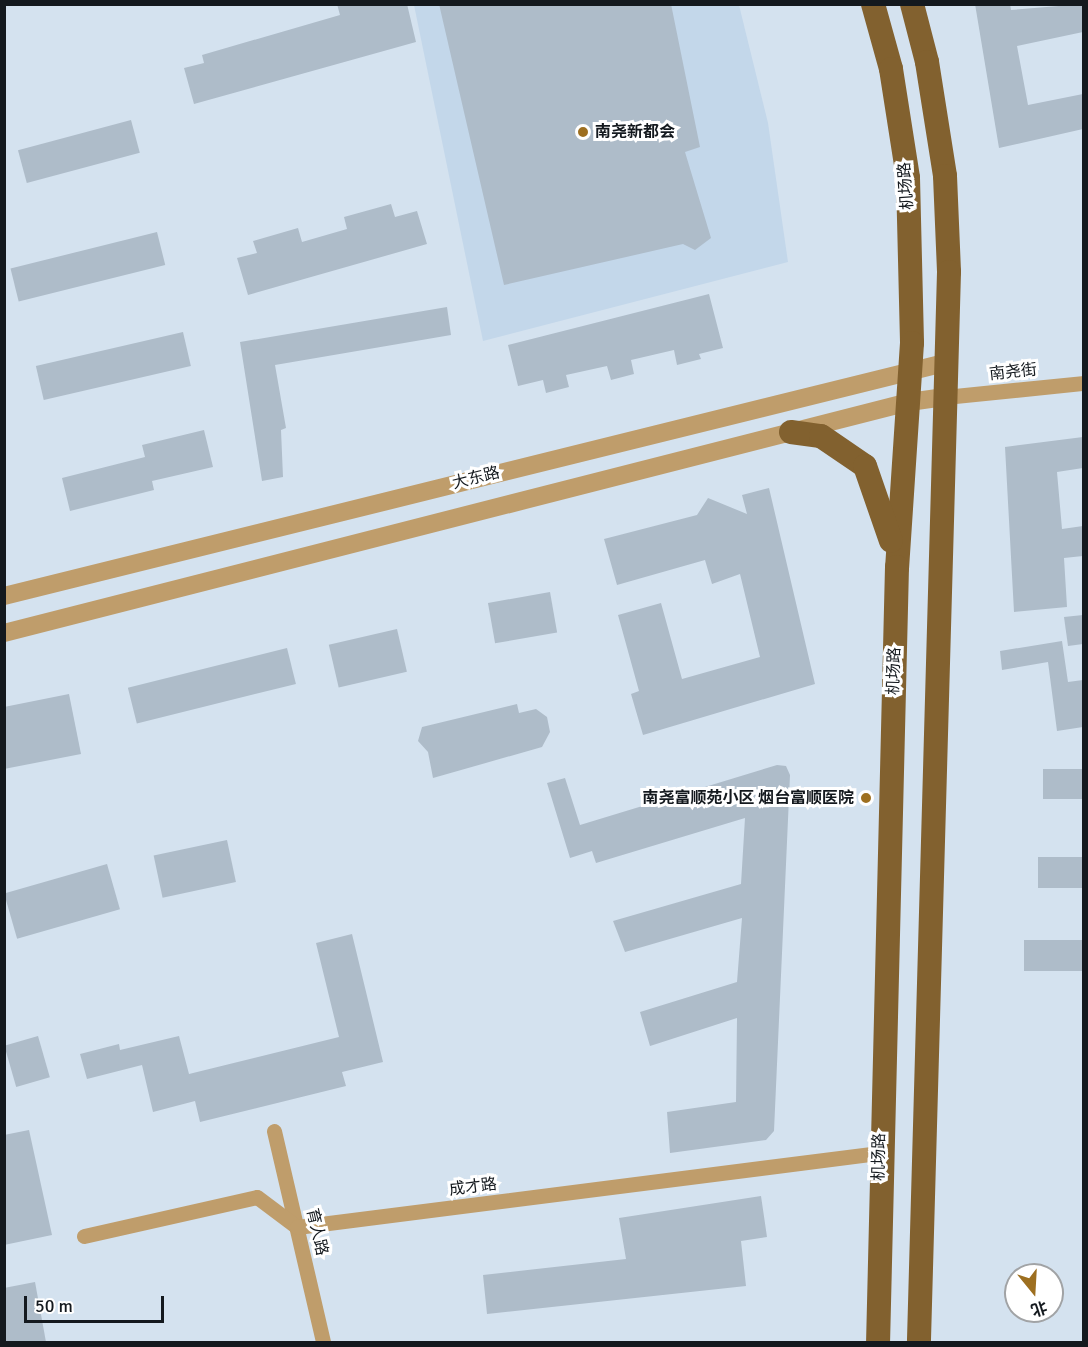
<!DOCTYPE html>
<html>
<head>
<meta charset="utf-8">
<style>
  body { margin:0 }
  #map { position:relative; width:1088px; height:1347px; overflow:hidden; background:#d4e2ef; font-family:Signika,"Noto Sans SC",sans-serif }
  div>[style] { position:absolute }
  .built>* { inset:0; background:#c3d7ea }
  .building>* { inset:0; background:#aebcc9; transform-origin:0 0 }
  .minor>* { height:15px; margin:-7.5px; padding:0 7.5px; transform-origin:7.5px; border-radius:7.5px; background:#bf9d6b }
  .tertiary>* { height:18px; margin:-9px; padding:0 9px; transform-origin:9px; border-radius:9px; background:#bf9d6b }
  .trunk>* { height:24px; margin:-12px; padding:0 12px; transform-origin:12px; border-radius:12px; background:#82612f }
  .dots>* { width:16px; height:16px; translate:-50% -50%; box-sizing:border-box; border:3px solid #fff; border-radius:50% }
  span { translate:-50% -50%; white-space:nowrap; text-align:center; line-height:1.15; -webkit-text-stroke:6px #fff; paint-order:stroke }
  .poi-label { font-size:16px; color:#14191e; font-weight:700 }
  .left { translate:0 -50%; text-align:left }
  .right { translate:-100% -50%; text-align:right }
  .street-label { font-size:16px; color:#14191e }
  .frame { position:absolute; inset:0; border:6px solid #14191e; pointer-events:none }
  .north { position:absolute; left:1004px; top:1263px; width:60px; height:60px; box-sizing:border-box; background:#fff; border:2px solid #a1a3a5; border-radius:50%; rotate:162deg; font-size:16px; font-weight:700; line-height:24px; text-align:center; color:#14191e }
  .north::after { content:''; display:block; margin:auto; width:21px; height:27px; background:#9d6f20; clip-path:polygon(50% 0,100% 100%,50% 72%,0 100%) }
  .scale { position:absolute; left:24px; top:1296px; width:140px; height:27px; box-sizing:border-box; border:3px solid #14191e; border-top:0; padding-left:8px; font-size:18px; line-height:21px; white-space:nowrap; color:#14191e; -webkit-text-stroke:4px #fff; paint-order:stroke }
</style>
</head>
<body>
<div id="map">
  <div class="built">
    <div style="clip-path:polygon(414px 5px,739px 5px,768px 123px,788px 262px,483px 341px)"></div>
  </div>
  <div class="building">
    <div style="clip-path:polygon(337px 4px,407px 4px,416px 42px,194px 104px,184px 68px,204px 63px,202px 55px,340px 15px)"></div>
    <div style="clip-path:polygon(439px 4px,671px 4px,700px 147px,685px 152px,711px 238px,695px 250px,683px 244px,504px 285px)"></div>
    <div style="clip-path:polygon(975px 4px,1010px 4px,1011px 10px,1083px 4px,1083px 32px,1017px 46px,1028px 105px,1083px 94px,1083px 129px,999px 148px)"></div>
    <div style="left:131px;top:120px;width:34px;height:117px;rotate:75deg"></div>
    <div style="clip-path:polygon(391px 204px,395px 217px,417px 211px,427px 244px,248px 295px,237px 258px,257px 253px,253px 241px,298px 228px,302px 242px,347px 229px,344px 217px)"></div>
    <div style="left:157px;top:232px;width:34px;height:151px;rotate:76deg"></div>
    <div style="clip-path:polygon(709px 294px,723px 348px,699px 354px,701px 359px,677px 365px,674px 350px,631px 360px,634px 374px,611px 380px,607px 366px,566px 375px,569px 387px,546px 393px,543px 380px,518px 386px,508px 345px)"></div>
    <div style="clip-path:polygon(447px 307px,451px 335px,275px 365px,286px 428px,281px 430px,283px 477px,262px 481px,240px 342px)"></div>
    <div style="left:183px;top:332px;width:35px;height:151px;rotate:77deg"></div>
    <div style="clip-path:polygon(204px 430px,213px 467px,152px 481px,154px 490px,70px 511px,62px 478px,145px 457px,142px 445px)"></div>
    <div style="clip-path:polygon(1083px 437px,1083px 468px,1057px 472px,1062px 529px,1083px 526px,1083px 556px,1064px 558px,1067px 607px,1014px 612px,1005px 447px)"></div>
    <div style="clip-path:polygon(769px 488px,815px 684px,643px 735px,631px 694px,639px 691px,618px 615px,661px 603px,682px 679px,760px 657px,740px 574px,712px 584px,705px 560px,617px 585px,604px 539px,697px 515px,708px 498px,747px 514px,742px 495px)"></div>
    <div style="left:550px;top:592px;width:41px;height:63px;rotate:80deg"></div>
    <div style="clip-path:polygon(1083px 615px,1083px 644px,1068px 646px,1064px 617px)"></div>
    <div style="left:397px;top:629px;width:44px;height:70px;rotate:77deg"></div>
    <div style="clip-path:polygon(1062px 641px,1068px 682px,1083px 680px,1083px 727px,1057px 731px,1048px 662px,1002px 670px,1000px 651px)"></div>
    <div style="left:287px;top:648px;width:37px;height:164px;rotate:76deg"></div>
    <div style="clip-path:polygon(69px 694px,81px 754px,4px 769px,4px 707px)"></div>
    <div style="clip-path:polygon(517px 704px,519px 713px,536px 709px,547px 717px,550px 732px,542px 747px,433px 778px,428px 752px,418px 741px,422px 727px)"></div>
    <div style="clip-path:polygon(777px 765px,786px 766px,790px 775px,774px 1131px,766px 1140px,670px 1153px,667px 1112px,736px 1102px,737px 1018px,650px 1046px,640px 1012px,737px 982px,742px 918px,625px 952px,613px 921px,741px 884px,745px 818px,596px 863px,592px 851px,570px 858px,547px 783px,565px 778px,580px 825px)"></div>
    <div style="left:1083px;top:769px;width:30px;height:40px;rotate:90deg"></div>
    <div style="left:227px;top:840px;width:43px;height:75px;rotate:78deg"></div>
    <div style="left:1083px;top:857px;width:31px;height:45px;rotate:90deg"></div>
    <div style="left:107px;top:864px;width:47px;height:107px;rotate:74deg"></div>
    <div style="clip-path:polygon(352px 934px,383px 1062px,342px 1072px,346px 1086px,200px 1122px,195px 1101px,153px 1112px,142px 1065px,87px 1079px,80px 1054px,119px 1044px,120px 1050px,179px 1036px,189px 1074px,339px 1037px,316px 943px)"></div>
    <div style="left:1083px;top:940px;width:31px;height:59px;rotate:90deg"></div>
    <div style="left:38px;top:1036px;width:43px;height:35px;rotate:74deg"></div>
    <div style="clip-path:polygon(29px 1130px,52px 1235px,4px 1245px,4px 1135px)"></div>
    <div style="clip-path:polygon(761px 1196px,767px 1237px,741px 1241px,746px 1286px,487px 1314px,483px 1275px,626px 1259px,619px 1218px)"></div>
    <div style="clip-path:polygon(35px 1282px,46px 1342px,4px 1342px,4px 1288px)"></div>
  </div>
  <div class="minor">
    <div style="left:945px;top:397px;width:140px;rotate:-5.8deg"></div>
    <div style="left:274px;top:1131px;width:217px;rotate:76.9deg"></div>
    <div style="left:84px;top:1236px;width:177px;rotate:-12.7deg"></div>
    <div style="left:257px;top:1197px;width:50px;rotate:36.9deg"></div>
    <div style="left:297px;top:1227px;width:587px;rotate:-7.25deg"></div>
  </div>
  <div class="tertiary">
    <div style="left:4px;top:596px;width:973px;rotate:-13.92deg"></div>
    <div style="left:4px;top:633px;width:934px;rotate:-14.32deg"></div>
    <div style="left:909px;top:402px;width:36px;rotate:-8deg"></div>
  </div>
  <div class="trunk">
    <div style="left:873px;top:4px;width:67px;rotate:74.5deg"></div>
    <div style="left:891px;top:69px;width:110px;rotate:81.1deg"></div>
    <div style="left:908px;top:178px;width:165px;rotate:88.6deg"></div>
    <div style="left:912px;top:343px;width:225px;rotate:93.8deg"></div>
    <div style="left:897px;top:567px;width:775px;rotate:91.4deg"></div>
    <div style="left:912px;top:4px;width:60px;rotate:75.5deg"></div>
    <div style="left:927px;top:62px;width:115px;rotate:81deg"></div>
    <div style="left:945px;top:176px;width:96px;rotate:87.6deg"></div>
    <div style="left:949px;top:272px;width:1070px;rotate:91.61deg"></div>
    <div style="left:791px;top:432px;width:30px;rotate:8deg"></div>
    <div style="left:821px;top:436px;width:53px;rotate:34.3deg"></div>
    <div style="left:865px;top:466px;width:79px;rotate:70.9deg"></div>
  </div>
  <div class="dots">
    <div style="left:583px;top:132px;background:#9d6f20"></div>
    <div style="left:866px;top:798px;background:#9d6f20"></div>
  </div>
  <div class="poi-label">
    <span class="left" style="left:595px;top:132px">南尧新都会</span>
    <span class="right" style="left:854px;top:798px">南尧富顺苑小区 烟台富顺医院</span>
  </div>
  <div class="street-label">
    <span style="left:906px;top:186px;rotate:-94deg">机场路</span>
    <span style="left:1013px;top:372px;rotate:-6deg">南尧街</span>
    <span style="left:476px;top:478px;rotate:-14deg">大东路</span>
    <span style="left:894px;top:671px;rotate:-88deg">机场路</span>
    <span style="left:879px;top:1157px;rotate:-89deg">机场路</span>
    <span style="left:473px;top:1187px;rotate:-7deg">成才路</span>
    <span style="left:317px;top:1232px;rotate:77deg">育人路</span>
  </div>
  <div class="frame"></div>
  <div class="north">北</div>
  <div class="scale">50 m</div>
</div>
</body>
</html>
